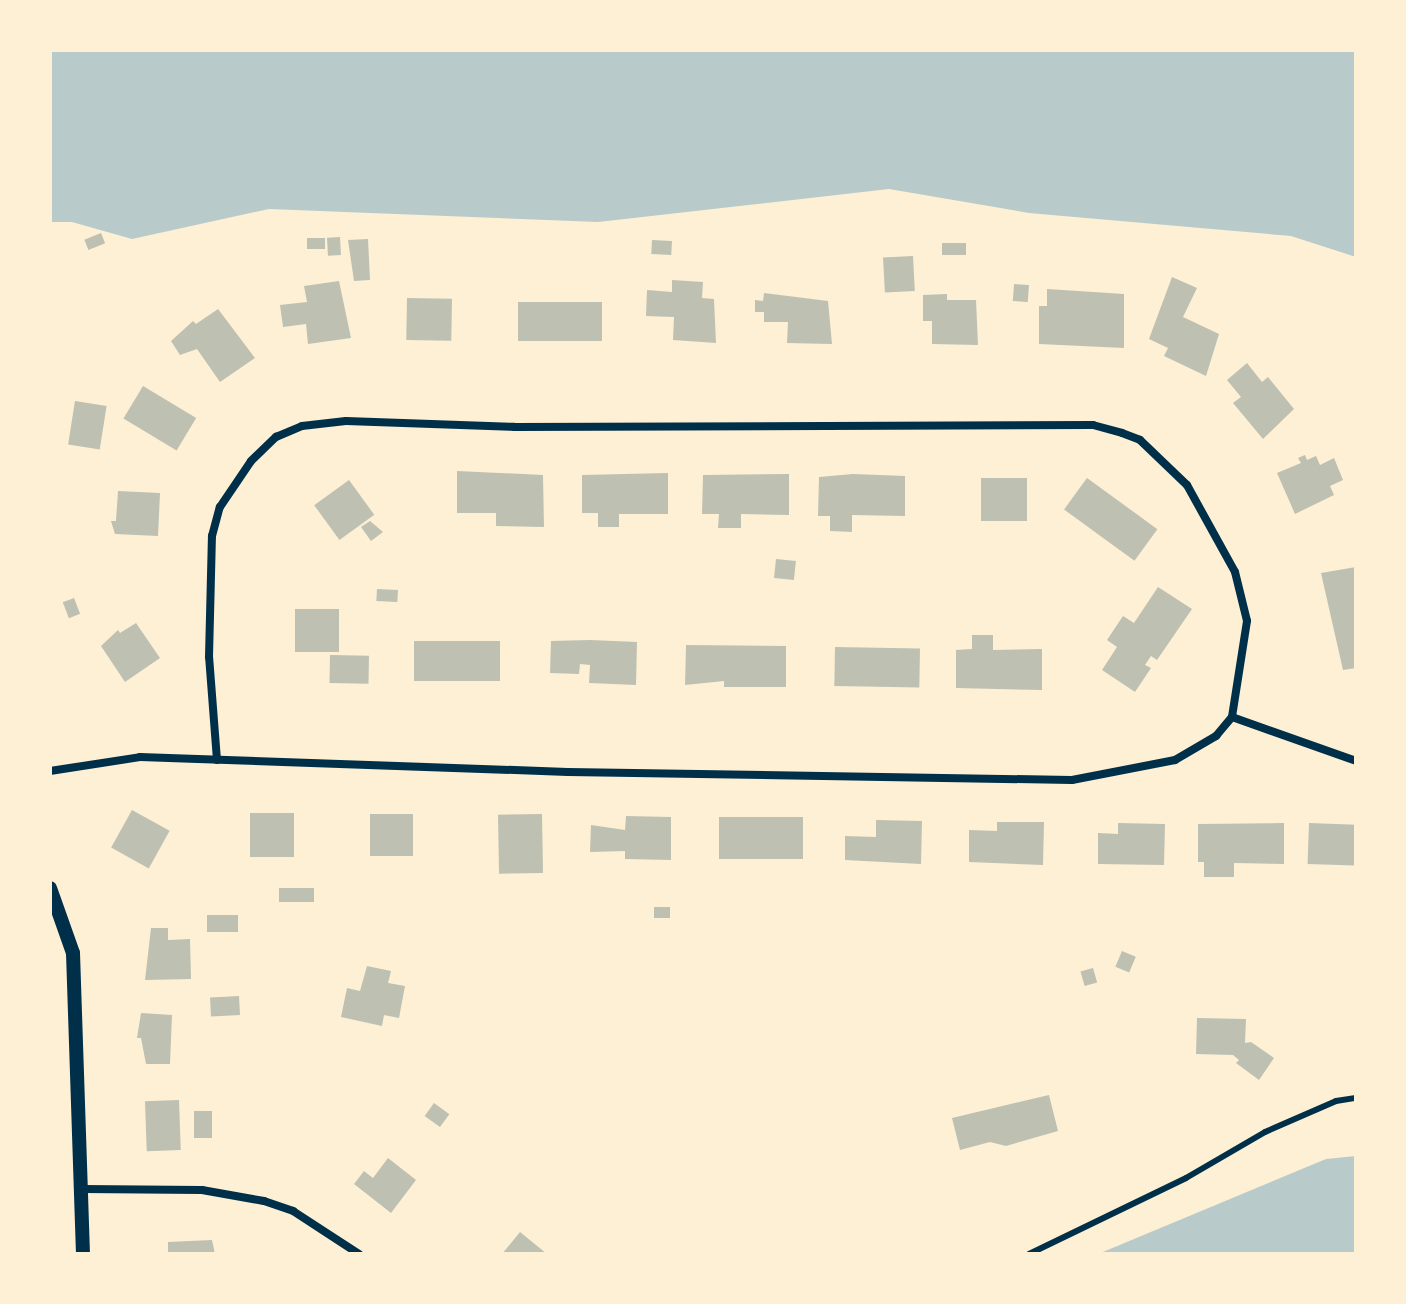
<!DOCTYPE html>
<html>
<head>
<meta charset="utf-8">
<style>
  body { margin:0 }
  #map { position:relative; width:1406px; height:1304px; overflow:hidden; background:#fdf0d5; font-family:"Noto Sans",sans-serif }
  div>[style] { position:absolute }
  .green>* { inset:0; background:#b9caca }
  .building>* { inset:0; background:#bec0b2; transform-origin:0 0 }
  .service>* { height:6px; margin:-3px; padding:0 3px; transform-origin:3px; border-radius:3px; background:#003049 }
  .minor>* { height:8px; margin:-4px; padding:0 4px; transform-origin:4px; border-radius:4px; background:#003049 }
  .tertiary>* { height:14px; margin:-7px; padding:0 7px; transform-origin:7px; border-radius:7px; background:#003049 }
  span { translate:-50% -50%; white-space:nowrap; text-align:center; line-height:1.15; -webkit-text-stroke:8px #fdf0d5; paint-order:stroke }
  .frame { position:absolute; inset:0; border:52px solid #fdf0d5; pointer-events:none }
</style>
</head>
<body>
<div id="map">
  <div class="green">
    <div style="clip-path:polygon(50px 50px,1356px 50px,1356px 257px,1291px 236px,1029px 213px,889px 189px,598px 222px,269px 209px,132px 239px,72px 222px,50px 222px)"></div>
    <div style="clip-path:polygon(1356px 1156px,1356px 1254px,1098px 1254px,1326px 1159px)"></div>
  </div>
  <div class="building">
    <div style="left:101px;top:233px;width:11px;height:18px;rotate:68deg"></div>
    <div style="left:340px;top:237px;width:18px;height:13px;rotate:87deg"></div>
    <div style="left:325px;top:238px;width:11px;height:18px;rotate:90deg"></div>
    <div style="clip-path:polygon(368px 239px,370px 280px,354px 281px,348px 240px)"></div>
    <div style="left:652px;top:240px;width:20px;height:14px;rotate:3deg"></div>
    <div style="left:966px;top:243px;width:12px;height:24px;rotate:90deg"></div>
    <div style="left:913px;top:256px;width:35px;height:30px;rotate:87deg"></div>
    <div style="clip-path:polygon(1172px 277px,1197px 288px,1183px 317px,1219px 334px,1206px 376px,1164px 356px,1168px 348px,1149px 339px)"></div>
    <div style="clip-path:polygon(672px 280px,703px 282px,702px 298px,714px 299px,716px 343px,673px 340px,674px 317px,646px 316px,647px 290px,672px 292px)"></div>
    <div style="clip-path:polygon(339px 281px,351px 338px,308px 344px,306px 324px,283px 327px,280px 305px,307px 302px,304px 286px)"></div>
    <div style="left:1014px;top:284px;width:15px;height:17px;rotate:4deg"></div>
    <div style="clip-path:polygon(1047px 289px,1124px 294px,1124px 348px,1039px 344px,1039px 306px,1047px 306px)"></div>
    <div style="clip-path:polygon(764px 293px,828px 301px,832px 344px,787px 343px,788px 322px,764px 322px,764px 312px,755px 312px,755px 300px,763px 301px)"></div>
    <div style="clip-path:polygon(947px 294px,947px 300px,976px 300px,978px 345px,932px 344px,932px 321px,923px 321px,923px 295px)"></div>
    <div style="left:407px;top:298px;width:45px;height:42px;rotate:1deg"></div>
    <div style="left:518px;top:302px;width:84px;height:39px"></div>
    <div style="clip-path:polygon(218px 309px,255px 358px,220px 382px,197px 349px,180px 355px,171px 341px,193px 321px,196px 324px)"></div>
    <div style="clip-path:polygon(1247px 363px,1262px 382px,1268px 377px,1294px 409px,1263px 439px,1233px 403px,1241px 397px,1227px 380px)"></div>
    <div style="left:143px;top:386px;width:62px;height:38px;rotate:31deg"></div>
    <div style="left:75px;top:401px;width:32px;height:44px;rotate:9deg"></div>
    <div style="clip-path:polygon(1305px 455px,1307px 460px,1316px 456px,1320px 465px,1334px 458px,1343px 480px,1330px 486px,1334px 495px,1295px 514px,1277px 473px,1301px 463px,1298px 458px)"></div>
    <div style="clip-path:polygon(457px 471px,543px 475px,544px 527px,496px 526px,496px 513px,457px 513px)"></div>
    <div style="clip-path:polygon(668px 473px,668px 514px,619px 514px,619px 527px,598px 527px,598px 513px,582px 513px,582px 475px)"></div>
    <div style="clip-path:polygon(789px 474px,789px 515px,741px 514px,741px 528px,718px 528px,719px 514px,702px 514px,703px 475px)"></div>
    <div style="clip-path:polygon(853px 474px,905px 476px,905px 516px,852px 515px,852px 532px,830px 531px,830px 516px,818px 516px,819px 477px)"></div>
    <div style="left:981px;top:478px;width:46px;height:43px"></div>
    <div style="left:1087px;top:478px;width:87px;height:39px;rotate:36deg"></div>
    <div style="left:349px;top:480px;width:43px;height:43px;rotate:54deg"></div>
    <div style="clip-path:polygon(118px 491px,160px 493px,158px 536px,115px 534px,111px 521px,116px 521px)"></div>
    <div style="clip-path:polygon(370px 521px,383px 532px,371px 541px,361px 527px)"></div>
    <div style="left:776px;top:559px;width:20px;height:19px;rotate:6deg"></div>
    <div style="clip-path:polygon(1356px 567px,1356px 668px,1343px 670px,1321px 573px)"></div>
    <div style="clip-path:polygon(1158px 587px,1192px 609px,1157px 660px,1151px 656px,1145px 665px,1151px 668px,1135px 692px,1102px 670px,1117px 647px,1107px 640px,1123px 616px,1134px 623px)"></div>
    <div style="left:377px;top:589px;width:21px;height:12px;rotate:3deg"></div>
    <div style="left:74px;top:598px;width:17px;height:12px;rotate:69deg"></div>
    <div style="left:295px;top:609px;width:44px;height:43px"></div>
    <div style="clip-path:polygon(136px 623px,160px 658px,125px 682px,101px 646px,118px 630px,120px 633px)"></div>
    <div style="clip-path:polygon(972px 635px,993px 635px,993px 650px,1042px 649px,1042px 690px,956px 688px,956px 650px,972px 649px)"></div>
    <div style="clip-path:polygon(590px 640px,637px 642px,636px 685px,589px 683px,590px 665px,580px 664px,579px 674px,550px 673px,551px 641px)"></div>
    <div style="left:414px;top:641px;width:86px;height:40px"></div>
    <div style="clip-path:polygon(686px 645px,786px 646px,786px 687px,724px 687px,724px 681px,685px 685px)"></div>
    <div style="left:835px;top:647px;width:85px;height:39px;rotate:1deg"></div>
    <div style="left:330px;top:655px;width:39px;height:28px;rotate:1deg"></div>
    <div style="left:132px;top:810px;width:43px;height:43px;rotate:29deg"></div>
    <div style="left:250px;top:813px;width:44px;height:44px"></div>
    <div style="left:370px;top:814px;width:43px;height:42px"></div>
    <div style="left:542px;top:814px;width:59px;height:44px;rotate:89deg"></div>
    <div style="clip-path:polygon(626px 816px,671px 817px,671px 860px,625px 859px,625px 851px,590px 852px,591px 825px,625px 830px)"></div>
    <div style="left:803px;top:817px;width:42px;height:84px;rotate:90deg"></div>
    <div style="clip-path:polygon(876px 820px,922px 821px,921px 864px,845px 860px,845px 836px,876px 837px)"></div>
    <div style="clip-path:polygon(997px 822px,1044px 822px,1043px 865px,969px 862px,969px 830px,997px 831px)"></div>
    <div style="clip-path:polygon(1118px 823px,1165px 824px,1164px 865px,1098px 864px,1098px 833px,1118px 834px)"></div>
    <div style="clip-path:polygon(1284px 823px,1284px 864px,1234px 863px,1234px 877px,1204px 877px,1204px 862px,1198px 862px,1198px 824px)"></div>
    <div style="left:1309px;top:823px;width:47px;height:41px;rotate:2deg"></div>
    <div style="left:314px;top:888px;width:14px;height:35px;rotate:90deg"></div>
    <div style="left:654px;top:907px;width:16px;height:11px"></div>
    <div style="left:207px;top:915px;width:31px;height:17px"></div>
    <div style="clip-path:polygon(151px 928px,168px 928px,168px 940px,190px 939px,191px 979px,145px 980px)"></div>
    <div style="left:1122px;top:951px;width:15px;height:17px;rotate:23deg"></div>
    <div style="clip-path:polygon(367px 966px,391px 971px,388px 983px,405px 986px,399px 1018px,384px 1015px,382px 1026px,341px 1017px,347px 988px,360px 991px)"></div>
    <div style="left:1093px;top:968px;width:15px;height:13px;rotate:74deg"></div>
    <div style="left:239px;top:996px;width:19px;height:29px;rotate:87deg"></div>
    <div style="clip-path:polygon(141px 1013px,172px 1015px,170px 1064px,146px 1064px,141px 1038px,137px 1038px)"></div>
    <div style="clip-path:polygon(1197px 1018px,1246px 1019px,1245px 1043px,1251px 1042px,1274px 1058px,1259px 1080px,1236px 1063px,1239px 1060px,1233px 1055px,1196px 1054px)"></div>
    <div style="clip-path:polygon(1049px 1095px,1058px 1131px,1006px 1146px,990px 1142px,960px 1150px,952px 1118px)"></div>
    <div style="left:179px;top:1100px;width:50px;height:34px;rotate:88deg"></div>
    <div style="left:434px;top:1103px;width:19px;height:16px;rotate:36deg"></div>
    <div style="left:194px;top:1111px;width:18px;height:27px"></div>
    <div style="clip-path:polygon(388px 1158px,416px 1180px,391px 1213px,354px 1184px,364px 1171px,373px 1178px)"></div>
    <div style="clip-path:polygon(520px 1232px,547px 1254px,502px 1254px)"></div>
    <div style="clip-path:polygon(212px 1240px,215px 1254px,168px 1254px,168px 1242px)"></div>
  </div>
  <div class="service">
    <div style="left:1029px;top:1254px;width:174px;rotate:-25.8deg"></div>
    <div style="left:1186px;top:1178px;width:91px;rotate:-30.2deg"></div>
    <div style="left:1265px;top:1132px;width:77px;rotate:-23.6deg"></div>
    <div style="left:1336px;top:1101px;width:20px;rotate:-9deg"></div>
  </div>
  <div class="minor">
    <div style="left:1232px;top:717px;width:132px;rotate:19.5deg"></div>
    <div style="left:217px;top:760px;width:103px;rotate:-94.4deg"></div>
    <div style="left:209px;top:657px;width:121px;rotate:-88.6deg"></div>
    <div style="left:212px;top:536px;width:30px;rotate:-75deg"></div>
    <div style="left:220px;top:507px;width:55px;rotate:-56deg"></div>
    <div style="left:251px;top:461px;width:35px;rotate:-44deg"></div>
    <div style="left:276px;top:437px;width:28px;rotate:-23deg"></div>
    <div style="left:302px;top:426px;width:44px;rotate:-6.5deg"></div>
    <div style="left:346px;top:421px;width:168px;rotate:2deg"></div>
    <div style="left:514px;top:427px;width:579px;rotate:-0.2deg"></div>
    <div style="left:1093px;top:425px;width:30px;rotate:15deg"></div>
    <div style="left:1122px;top:433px;width:19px;rotate:21deg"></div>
    <div style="left:1140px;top:440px;width:65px;rotate:43.8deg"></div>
    <div style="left:1187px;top:485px;width:99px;rotate:61.1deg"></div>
    <div style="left:1235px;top:572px;width:50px;rotate:76.2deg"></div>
    <div style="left:1247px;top:621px;width:97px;rotate:98.9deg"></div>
    <div style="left:50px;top:771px;width:91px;rotate:-8.8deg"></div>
    <div style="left:140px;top:757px;width:428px;rotate:2deg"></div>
    <div style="left:568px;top:772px;width:504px;rotate:0.91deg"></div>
    <div style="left:1072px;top:780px;width:105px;rotate:-11deg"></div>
    <div style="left:1175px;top:760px;width:48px;rotate:-30.3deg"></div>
    <div style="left:1216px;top:736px;width:25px;rotate:-50deg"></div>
    <div style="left:82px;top:1189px;width:120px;rotate:0.5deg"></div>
    <div style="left:202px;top:1190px;width:63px;rotate:10.1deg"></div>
    <div style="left:264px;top:1201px;width:31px;rotate:19deg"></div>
    <div style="left:293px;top:1211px;width:79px;rotate:33.1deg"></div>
  </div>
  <div class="tertiary">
    <div style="left:50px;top:888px;width:69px;rotate:70.5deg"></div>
    <div style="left:73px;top:953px;width:301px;rotate:88.1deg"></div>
  </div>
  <div class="frame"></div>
</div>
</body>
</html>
